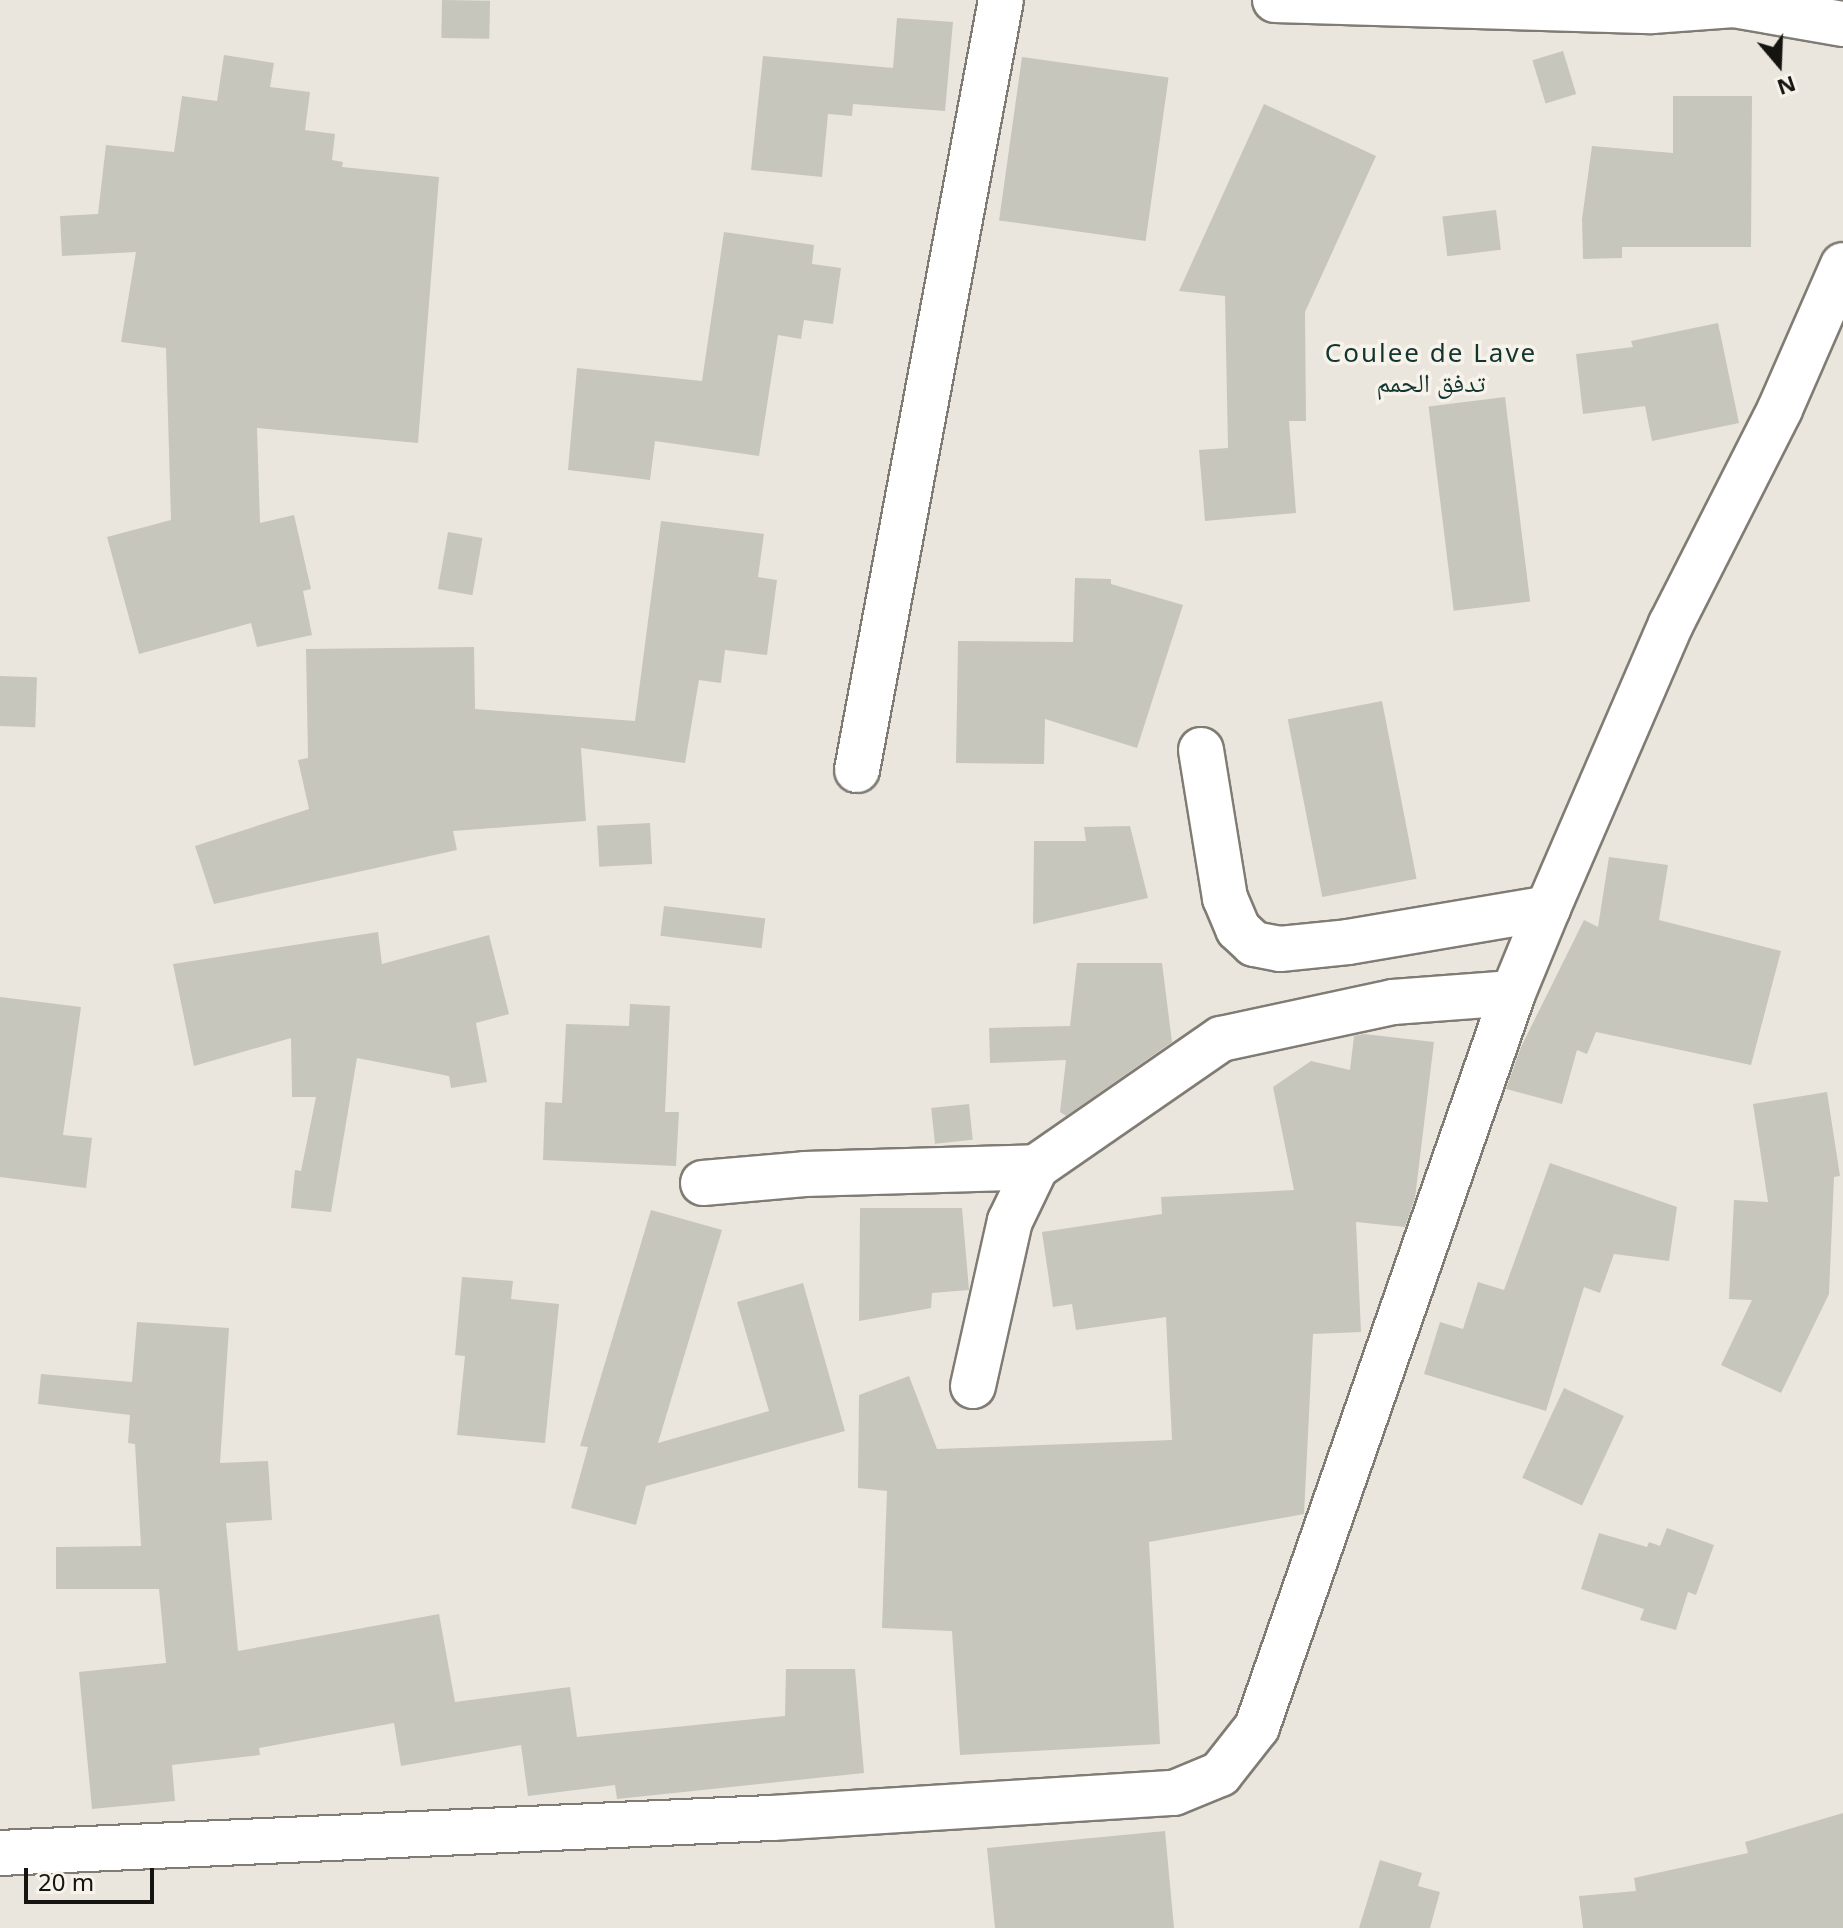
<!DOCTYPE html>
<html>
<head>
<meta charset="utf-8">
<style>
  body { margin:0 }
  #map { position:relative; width:1843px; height:1928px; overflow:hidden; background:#eae6dd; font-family:"Noto Sans","Noto Naskh Arabic",sans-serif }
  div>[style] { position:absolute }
  .building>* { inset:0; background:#c6c6bd; transform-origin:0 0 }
  .roads { filter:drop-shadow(2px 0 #807c74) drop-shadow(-2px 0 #807c74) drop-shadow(0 2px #807c74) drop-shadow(0 -2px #807c74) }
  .minor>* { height:44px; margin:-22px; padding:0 22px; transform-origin:22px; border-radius:22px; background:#fff }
  .major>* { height:44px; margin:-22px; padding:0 22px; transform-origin:22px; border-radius:22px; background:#fff }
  span { translate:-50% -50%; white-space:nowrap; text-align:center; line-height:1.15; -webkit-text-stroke:7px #f7f3ea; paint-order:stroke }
  .neighbourhood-label { font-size:26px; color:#123532; letter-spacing:2px }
  .north { position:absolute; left:1739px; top:24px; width:80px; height:80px; -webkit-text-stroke:6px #f7f3ea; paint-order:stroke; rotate:161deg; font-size:22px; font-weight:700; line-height:32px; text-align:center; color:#151410 }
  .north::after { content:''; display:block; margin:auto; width:28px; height:36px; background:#151410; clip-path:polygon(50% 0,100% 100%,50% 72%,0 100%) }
  .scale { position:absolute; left:24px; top:1868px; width:130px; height:36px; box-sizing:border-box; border:4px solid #151410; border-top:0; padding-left:10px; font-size:24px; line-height:28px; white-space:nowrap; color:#151410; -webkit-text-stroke:6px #f7f3ea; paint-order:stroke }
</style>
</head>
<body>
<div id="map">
  <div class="building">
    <div style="left:442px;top:0;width:48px;height:38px;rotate:1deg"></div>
    <div style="clip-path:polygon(897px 18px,953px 22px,945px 111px,853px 104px,852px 116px,828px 114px,822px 177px,751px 170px,763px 56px,893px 68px)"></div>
    <div style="left:1563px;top:51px;width:45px;height:32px;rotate:73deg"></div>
    <div style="clip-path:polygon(224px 55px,274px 63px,270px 87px,310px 92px,305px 130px,335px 134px,332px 160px,343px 162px,342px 167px,439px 177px,418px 443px,257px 428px,260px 523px,294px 515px,311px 589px,303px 591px,312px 635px,257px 647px,251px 623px,139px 654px,107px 537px,171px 520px,166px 348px,121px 342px,136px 252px,62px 256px,60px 216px,98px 214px,106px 145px,174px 152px,182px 96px,217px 101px)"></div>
    <div style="left:1022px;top:57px;width:148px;height:165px;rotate:8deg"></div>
    <div style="clip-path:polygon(1673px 96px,1752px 96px,1751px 247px,1622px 247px,1622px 258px,1583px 259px,1582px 219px,1592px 146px,1673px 153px)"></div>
    <div style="clip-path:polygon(1264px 104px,1376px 156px,1305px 312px,1306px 421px,1289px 421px,1296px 513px,1205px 521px,1199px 450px,1228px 448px,1225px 296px,1179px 291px)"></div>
    <div style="left:1496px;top:210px;width:40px;height:54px;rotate:83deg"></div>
    <div style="clip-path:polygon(724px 232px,814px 245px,812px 264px,841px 268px,833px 324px,804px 320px,801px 339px,778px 335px,759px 456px,655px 441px,650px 480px,568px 470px,577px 368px,702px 381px)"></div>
    <div style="clip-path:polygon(1718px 323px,1739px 423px,1652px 441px,1645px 406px,1583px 414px,1576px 354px,1633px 347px,1631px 341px)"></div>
    <div style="left:1505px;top:397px;width:206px;height:77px;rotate:83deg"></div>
    <div style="clip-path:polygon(661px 521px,764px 534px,758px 577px,777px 580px,767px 655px,725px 650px,721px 683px,699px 680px,685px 763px,581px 748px,586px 821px,453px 831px,457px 850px,214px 904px,195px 846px,309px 809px,298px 760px,308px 758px,306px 649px,474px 647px,475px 709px,635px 721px)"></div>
    <div style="left:448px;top:532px;width:35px;height:58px;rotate:10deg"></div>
    <div style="clip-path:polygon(1075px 578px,1111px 579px,1111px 584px,1183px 605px,1137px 748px,1045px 719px,1044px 764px,956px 763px,958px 641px,1073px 642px)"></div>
    <div style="left:0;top:676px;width:37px;height:50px;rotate:2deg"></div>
    <div style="left:1382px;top:701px;width:181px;height:96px;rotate:79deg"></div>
    <div style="left:650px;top:823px;width:41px;height:53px;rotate:87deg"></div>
    <div style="clip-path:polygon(1130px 826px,1148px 898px,1033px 924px,1034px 841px,1086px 841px,1084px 827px)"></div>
    <div style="clip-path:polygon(1609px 857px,1668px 865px,1659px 920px,1781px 951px,1751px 1065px,1596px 1032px,1587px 1054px,1577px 1050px,1562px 1104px,1506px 1089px,1521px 1047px,1584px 920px,1598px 927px)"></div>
    <div style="left:664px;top:906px;width:102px;height:30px;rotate:7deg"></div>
    <div style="clip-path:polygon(378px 932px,382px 964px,489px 935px,509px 1014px,476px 1023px,487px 1082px,451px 1088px,449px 1076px,357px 1058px,331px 1212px,291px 1208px,295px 1170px,301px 1171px,316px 1097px,292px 1097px,291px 1038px,194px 1066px,173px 964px)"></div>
    <div style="clip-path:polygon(1077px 963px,1162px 963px,1172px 1042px,1066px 1116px,1060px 1112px,1066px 1060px,990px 1063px,989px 1028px,1070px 1026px)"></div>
    <div style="clip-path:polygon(0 997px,81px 1007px,63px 1135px,92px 1138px,86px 1188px,0 1177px)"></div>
    <div style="clip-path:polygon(630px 1004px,670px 1006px,665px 1112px,679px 1112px,676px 1166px,543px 1160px,545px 1102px,562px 1103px,566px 1024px,629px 1026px)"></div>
    <div style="clip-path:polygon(1364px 1034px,1434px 1042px,1415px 1198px,1405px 1227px,1356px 1222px,1361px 1332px,1313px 1334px,1304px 1514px,1149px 1542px,1160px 1744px,960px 1755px,952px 1631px,882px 1628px,887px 1491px,858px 1488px,859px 1395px,909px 1376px,937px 1449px,1172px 1440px,1166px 1317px,1076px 1330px,1072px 1304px,1053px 1307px,1042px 1232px,1162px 1214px,1161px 1197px,1294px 1190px,1273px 1087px,1311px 1061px,1350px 1070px,1354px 1036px)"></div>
    <div style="clip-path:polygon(1827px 1092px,1840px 1176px,1834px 1177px,1829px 1294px,1781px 1393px,1721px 1365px,1752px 1300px,1729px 1299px,1734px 1200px,1768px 1202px,1753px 1104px)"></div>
    <div style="left:969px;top:1104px;width:36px;height:38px;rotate:84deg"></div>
    <div style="clip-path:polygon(1550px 1163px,1677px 1207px,1669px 1261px,1614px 1254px,1600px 1293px,1584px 1287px,1546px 1411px,1424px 1374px,1440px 1322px,1463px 1329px,1478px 1282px,1504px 1290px)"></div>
    <div style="clip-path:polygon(860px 1208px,962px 1208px,969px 1290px,932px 1293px,931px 1308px,859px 1321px)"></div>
    <div style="clip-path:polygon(651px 1210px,722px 1230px,658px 1443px,769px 1411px,737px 1302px,803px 1283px,845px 1431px,646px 1486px,636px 1525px,571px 1508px,588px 1447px,580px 1446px)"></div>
    <div style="clip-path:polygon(462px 1277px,513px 1281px,511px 1299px,559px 1304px,545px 1443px,457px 1435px,465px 1356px,455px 1355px)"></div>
    <div style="clip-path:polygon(137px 1322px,229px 1328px,220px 1463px,268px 1461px,272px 1520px,226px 1523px,238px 1651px,439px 1614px,455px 1702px,570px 1687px,577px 1737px,785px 1716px,786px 1669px,855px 1669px,864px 1773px,617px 1799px,615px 1785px,528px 1796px,521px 1745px,401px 1766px,394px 1723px,259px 1748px,260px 1755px,172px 1765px,175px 1801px,92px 1809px,79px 1672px,166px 1663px,159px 1589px,56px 1589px,56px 1547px,141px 1546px,135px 1444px,128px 1443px,130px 1415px,38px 1404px,41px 1374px,132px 1382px)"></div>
    <div style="left:1564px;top:1388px;width:66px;height:99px;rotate:25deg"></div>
    <div style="clip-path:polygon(1667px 1528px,1714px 1545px,1696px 1595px,1688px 1592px,1676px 1630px,1640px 1620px,1644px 1609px,1581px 1589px,1599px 1533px,1647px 1547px,1649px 1542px,1660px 1546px)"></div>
    <div style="clip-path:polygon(1843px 1813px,1843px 1928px,1583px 1928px,1579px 1896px,1636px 1891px,1634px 1878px,1748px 1853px,1745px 1842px)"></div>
    <div style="clip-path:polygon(1165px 1831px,1174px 1928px,995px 1928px,987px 1848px)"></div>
    <div style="clip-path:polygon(1380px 1860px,1422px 1873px,1418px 1886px,1440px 1892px,1430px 1928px,1359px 1928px)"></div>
  </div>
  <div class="roads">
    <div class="minor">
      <div style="left:1275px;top:0;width:377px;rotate:1.7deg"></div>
      <div style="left:1652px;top:11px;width:82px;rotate:-4.2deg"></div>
      <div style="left:1734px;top:5px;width:111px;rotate:9.9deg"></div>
      <div style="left:1201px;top:750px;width:150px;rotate:80.8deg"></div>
      <div style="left:1225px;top:898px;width:34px;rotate:67deg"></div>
      <div style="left:1238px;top:929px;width:22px;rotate:43deg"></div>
      <div style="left:1254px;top:944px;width:26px;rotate:11deg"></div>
      <div style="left:1280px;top:949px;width:68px;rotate:-5.9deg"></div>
      <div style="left:1348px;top:942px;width:203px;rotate:-9.6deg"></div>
      <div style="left:857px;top:770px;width:783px;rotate:-79.41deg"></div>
      <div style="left:703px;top:1183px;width:102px;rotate:-5deg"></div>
      <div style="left:805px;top:1174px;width:231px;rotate:-1.7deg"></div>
      <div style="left:973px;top:1386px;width:169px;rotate:-77.4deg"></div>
      <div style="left:1010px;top:1221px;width:60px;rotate:-64.3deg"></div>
      <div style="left:1036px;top:1167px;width:225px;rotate:-34.7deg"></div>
      <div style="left:1221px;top:1039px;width:176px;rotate:-12.1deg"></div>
      <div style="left:1393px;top:1002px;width:120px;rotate:-4.3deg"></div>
    </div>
    <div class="major">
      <div style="left:0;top:1853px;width:773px;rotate:-2.6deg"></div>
      <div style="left:772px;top:1818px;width:403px;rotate:-3.6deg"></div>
      <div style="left:1174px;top:1793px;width:50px;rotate:-22.4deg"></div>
      <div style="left:1220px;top:1774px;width:60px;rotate:-51.8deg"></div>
      <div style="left:1257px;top:1727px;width:777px;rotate:-70.77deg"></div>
      <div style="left:1513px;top:993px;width:92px;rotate:-67.6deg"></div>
      <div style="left:1548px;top:908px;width:309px;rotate:-66.6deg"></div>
      <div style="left:1671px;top:624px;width:241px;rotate:-63.1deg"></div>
      <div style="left:1780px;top:409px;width:157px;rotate:-66.4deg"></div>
    </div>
  </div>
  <div class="neighbourhood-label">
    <span style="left:1431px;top:368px">Coulee de Lave<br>تدفق الحمم</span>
  </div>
  <div class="north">N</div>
  <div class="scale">20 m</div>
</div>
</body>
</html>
